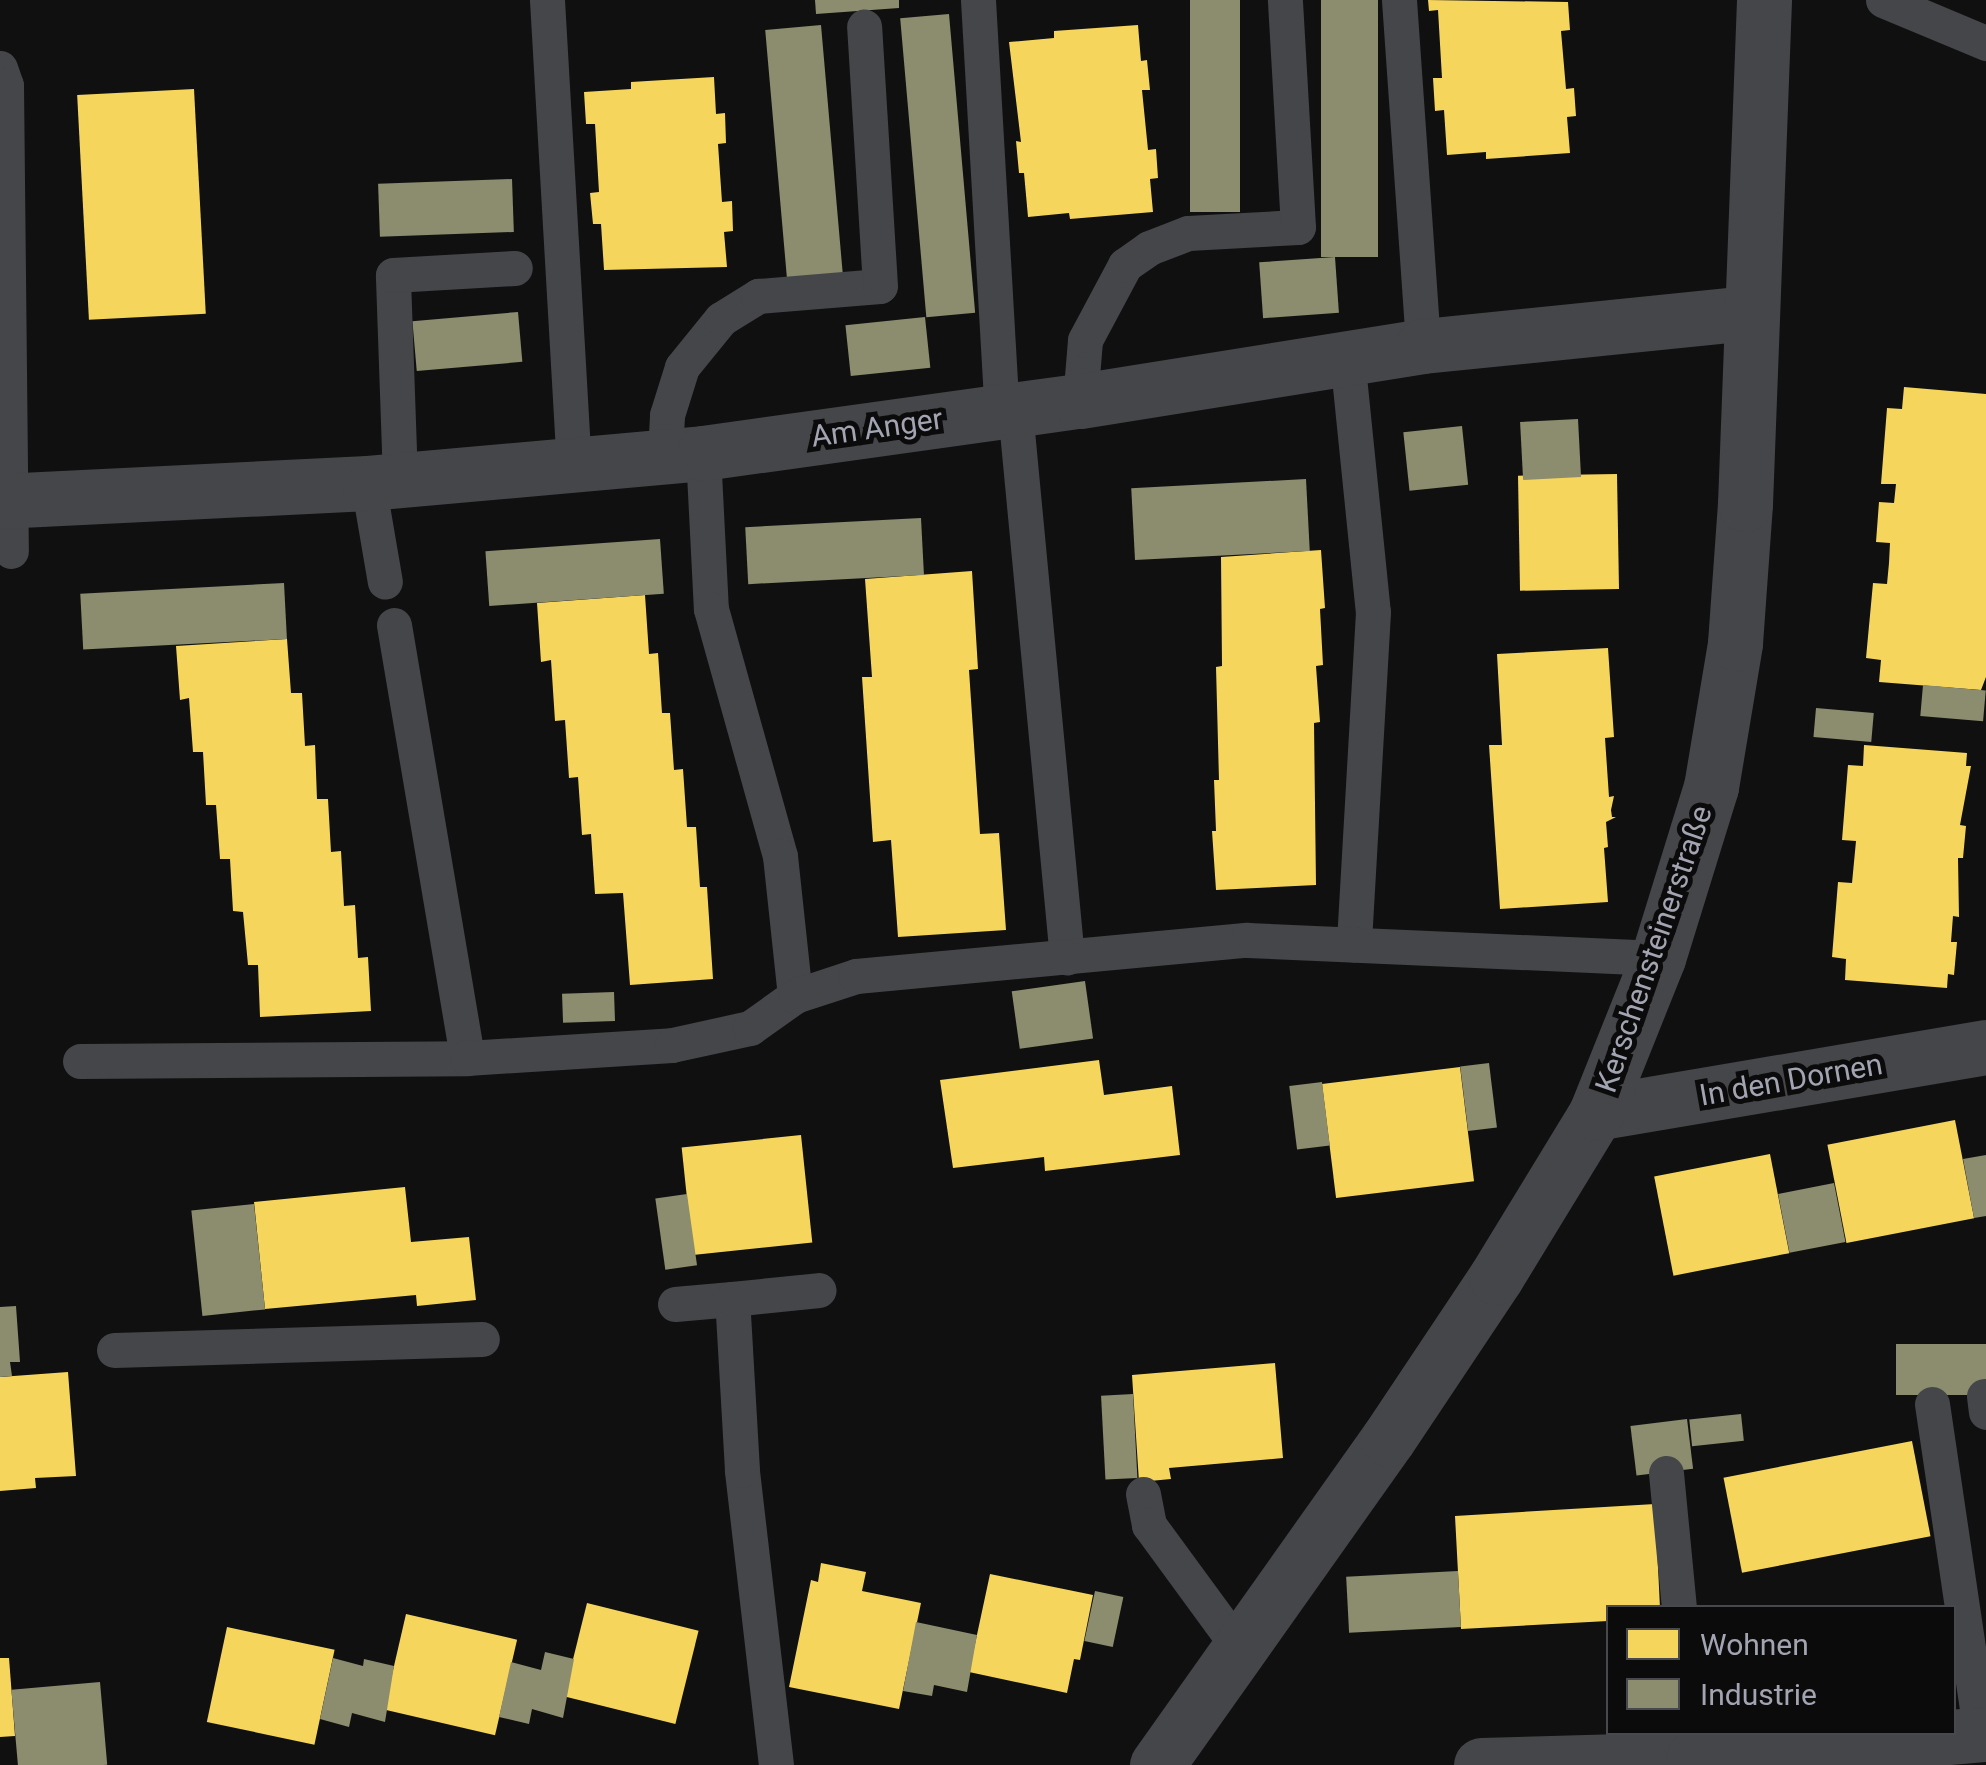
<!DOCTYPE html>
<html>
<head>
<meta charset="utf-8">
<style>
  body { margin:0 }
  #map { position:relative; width:1986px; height:1765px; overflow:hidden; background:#101011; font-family:Roboto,sans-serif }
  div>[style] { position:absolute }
  .homes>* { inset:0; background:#f6d55c; transform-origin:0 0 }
  .industry>* { inset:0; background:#8c8c6e; transform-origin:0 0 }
  .service>* { height:35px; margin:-17.5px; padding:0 17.5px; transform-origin:17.5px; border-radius:17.5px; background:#454649 }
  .minor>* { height:55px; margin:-27.5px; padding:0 27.5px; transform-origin:27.5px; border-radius:27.5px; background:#454649 }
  span { translate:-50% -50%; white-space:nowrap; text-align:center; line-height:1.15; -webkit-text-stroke:10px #0b0b0c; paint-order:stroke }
  .street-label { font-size:30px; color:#a2a5b1 }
  .legend { position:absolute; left:1606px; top:1605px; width:350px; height:130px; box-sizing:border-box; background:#0b0b0c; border:2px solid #47494e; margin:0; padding:12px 18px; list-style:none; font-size:30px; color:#a2a5b1 }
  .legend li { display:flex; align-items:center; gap:20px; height:50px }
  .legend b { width:50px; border:2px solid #47494e }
</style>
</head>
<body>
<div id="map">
  <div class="homes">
    <div style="clip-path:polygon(1428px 0,1568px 2px,1570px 30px,1561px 31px,1566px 89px,1574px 88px,1576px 116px,1567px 117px,1570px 153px,1486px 159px,1486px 152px,1447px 155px,1444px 110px,1435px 111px,1433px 78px,1442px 78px,1438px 10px,1429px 11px)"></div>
    <div style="clip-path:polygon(1138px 25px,1141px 61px,1147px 60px,1150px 90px,1142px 90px,1148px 150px,1156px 149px,1158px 178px,1150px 179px,1153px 212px,1070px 219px,1069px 213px,1028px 217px,1024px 173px,1019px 173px,1016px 141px,1021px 142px,1009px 42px,1054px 38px,1054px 31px)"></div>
    <div style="clip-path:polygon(714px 77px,716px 114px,725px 113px,726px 143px,718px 144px,722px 202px,732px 201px,733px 231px,724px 232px,727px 267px,604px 270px,601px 224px,593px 224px,590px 193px,599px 192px,595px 124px,586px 124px,584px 92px,631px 89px,631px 82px)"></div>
    <div style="left:194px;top:89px;width:225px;height:117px;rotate:87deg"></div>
    <div style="clip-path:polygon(1904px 387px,1986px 394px,1986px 677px,1981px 690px,1879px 682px,1881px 660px,1866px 658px,1873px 583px,1887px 584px,1889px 563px,1890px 543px,1876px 542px,1879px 502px,1894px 503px,1896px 484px,1881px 484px,1887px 408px,1902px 409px)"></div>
    <div style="left:1617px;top:474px;width:115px;height:99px;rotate:89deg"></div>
    <div style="clip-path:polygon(1321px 550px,1325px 608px,1320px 609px,1323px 665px,1316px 666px,1320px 722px,1314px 723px,1316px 885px,1216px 890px,1212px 831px,1216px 831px,1214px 780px,1219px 780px,1216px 667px,1222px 666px,1221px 557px)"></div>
    <div style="clip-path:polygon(972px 571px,978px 669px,969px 670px,980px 834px,999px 833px,1006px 930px,898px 937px,891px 840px,873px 842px,862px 677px,872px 677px,865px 579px)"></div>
    <div style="clip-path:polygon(645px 595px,649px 654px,658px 653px,662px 713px,670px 713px,674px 770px,683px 769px,687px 827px,696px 827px,700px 887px,707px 887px,713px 979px,630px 985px,623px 893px,595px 894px,591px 834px,582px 835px,578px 777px,569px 778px,565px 720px,555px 721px,551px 660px,541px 662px,537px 603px)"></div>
    <div style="clip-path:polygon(287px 639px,291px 693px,302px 693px,305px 746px,315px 745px,317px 799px,328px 799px,331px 852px,341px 851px,344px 906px,355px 905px,358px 958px,368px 957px,371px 1011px,260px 1017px,258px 965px,248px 965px,243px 912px,233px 911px,230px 859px,220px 859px,216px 805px,206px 805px,203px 752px,193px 752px,189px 698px,180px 700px,176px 646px)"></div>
    <div style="clip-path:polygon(1608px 648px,1614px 737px,1605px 738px,1609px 797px,1614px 796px,1611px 810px,1612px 817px,1616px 817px,1606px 822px,1608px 847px,1604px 848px,1608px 902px,1500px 909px,1489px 745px,1502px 745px,1497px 654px)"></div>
    <div style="clip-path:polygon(1864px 745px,1967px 753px,1966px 766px,1971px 766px,1960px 825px,1966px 826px,1963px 858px,1958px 858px,1959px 917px,1953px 916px,1951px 942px,1957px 942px,1954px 975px,1948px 974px,1947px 988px,1845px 980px,1846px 959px,1832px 957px,1838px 882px,1852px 883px,1856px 841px,1842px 840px,1848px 765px,1863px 766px)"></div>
    <div style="clip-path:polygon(1099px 1060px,1104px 1095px,1172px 1086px,1180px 1155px,1045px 1171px,1044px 1157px,953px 1168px,940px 1080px)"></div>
    <div style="left:1460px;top:1067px;width:115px;height:139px;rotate:83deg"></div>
    <div style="left:1955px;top:1120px;width:100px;height:130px;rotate:79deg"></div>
    <div style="left:801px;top:1135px;width:108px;height:120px;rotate:84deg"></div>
    <div style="left:1770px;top:1154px;width:101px;height:118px;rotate:79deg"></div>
    <div style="clip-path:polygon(405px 1187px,411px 1242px,469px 1237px,476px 1300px,417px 1306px,416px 1295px,265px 1309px,254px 1202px)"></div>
    <div style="clip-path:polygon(1275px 1363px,1283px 1458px,1169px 1468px,1171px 1479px,1139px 1482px,1132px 1375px)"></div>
    <div style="clip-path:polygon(68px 1372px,76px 1476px,35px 1478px,36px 1488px,0 1491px,0 1377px)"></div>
    <div style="left:1912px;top:1441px;width:97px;height:192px;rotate:79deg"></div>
    <div style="clip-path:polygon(1655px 1504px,1660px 1608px,1608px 1608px,1608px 1621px,1461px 1629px,1455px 1516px)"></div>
    <div style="clip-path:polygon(821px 1563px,866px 1572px,862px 1591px,921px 1603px,899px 1709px,789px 1687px,811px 1580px,818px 1582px)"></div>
    <div style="clip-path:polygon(990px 1574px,1093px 1595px,1080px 1660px,1074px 1659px,1067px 1693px,969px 1672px)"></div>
    <div style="left:587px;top:1603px;width:115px;height:96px;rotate:14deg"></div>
    <div style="left:406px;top:1614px;width:114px;height:98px;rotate:13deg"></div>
    <div style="left:227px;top:1627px;width:110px;height:97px;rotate:12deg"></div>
    <div style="clip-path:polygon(0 1658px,9px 1658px,15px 1736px,0 1737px)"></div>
  </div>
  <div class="industry">
    <div style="clip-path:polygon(815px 0,899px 0,899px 8px,816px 14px)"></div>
    <div style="left:1190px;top:0;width:50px;height:212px"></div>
    <div style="left:1321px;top:0;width:57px;height:257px"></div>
    <div style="left:949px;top:14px;width:300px;height:49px;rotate:85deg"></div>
    <div style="left:821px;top:25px;width:249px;height:56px;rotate:85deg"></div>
    <div style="left:512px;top:179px;width:53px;height:134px;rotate:88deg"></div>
    <div style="left:1335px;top:257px;width:56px;height:76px;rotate:86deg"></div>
    <div style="left:518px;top:312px;width:50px;height:106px;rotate:85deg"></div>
    <div style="left:925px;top:317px;width:51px;height:80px;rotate:84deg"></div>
    <div style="left:1578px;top:419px;width:58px;height:58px;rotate:87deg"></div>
    <div style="left:1462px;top:426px;width:59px;height:59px;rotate:84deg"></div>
    <div style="left:1306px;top:479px;width:72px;height:175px;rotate:87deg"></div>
    <div style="left:921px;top:518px;width:57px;height:176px;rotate:87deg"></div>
    <div style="left:660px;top:539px;width:55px;height:175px;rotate:86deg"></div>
    <div style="left:284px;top:583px;width:56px;height:204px;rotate:87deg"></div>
    <div style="left:1923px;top:685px;width:63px;height:31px;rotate:5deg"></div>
    <div style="left:1816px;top:708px;width:58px;height:29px;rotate:5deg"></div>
    <div style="left:1085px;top:981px;width:58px;height:74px;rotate:82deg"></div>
    <div style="left:614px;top:992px;width:29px;height:52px;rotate:88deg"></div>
    <div style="left:1489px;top:1063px;width:65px;height:29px;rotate:83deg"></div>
    <div style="left:1322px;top:1082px;width:64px;height:33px;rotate:83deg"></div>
    <div style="clip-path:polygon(1986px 1155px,1986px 1216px,1974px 1218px,1963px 1159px)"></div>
    <div style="left:1834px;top:1183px;width:60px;height:57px;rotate:79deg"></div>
    <div style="left:687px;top:1194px;width:72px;height:32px;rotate:82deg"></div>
    <div style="left:254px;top:1204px;width:106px;height:63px;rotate:84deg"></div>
    <div style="clip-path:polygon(16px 1306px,20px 1362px,10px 1362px,12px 1376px,0 1377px,0 1307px)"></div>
    <div style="left:1986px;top:1344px;width:51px;height:90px;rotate:90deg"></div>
    <div style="left:1133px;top:1394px;width:84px;height:32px;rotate:87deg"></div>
    <div style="left:1741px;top:1414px;width:27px;height:52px;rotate:84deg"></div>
    <div style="left:1687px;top:1419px;width:50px;height:57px;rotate:83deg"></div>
    <div style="left:1458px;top:1571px;width:56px;height:112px;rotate:87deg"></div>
    <div style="left:1095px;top:1591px;width:29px;height:51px;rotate:12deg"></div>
    <div style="clip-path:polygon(916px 1622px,977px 1635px,967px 1692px,934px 1685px,932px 1696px,903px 1691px)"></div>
    <div style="clip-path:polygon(545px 1652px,574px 1659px,563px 1718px,532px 1709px,529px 1724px,499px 1717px,511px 1662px,541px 1670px)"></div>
    <div style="clip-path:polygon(333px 1658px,363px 1666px,364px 1659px,394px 1666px,385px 1722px,352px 1713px,349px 1727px,320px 1719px)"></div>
    <div style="left:100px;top:1682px;width:83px;height:89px;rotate:85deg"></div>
  </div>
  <div class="service">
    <div style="left:547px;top:0;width:466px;rotate:86.7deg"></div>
    <div style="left:978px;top:0;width:412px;rotate:86.7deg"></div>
    <div style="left:1399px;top:0;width:347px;rotate:86deg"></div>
    <div style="left:1883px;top:0;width:112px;rotate:22.7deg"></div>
    <div style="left:0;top:68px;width:18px;rotate:71deg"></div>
    <div style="left:6px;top:85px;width:466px;rotate:89.4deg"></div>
    <div style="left:1347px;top:357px;width:256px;rotate:84.2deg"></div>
    <div style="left:1373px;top:612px;width:333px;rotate:93.3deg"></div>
    <div style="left:1080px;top:401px;width:61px;rotate:-85.3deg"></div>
    <div style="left:1085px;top:340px;width:85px;rotate:-61.9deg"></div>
    <div style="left:1125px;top:265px;width:29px;rotate:-35deg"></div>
    <div style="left:1149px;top:248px;width:42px;rotate:-21deg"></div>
    <div style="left:1188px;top:233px;width:110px;rotate:-3.1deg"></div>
    <div style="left:1298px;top:227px;width:227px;rotate:-93.3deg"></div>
    <div style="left:1015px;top:410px;width:550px;rotate:84.58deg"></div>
    <div style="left:703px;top:453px;width:156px;rotate:87.1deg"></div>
    <div style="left:711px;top:609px;width:256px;rotate:74.4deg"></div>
    <div style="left:780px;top:856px;width:141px;rotate:83.9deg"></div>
    <div style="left:665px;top:455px;width:40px;rotate:-87.1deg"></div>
    <div style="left:667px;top:415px;width:50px;rotate:-72.6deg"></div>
    <div style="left:682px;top:367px;width:62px;rotate:-50.9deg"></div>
    <div style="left:721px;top:319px;width:44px;rotate:-31.9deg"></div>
    <div style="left:758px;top:296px;width:122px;rotate:-4.7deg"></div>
    <div style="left:880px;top:286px;width:260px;rotate:-93.5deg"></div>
    <div style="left:400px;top:479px;width:204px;rotate:-92deg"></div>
    <div style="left:393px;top:275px;width:122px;rotate:-3.3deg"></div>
    <div style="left:368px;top:483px;width:100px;rotate:80.3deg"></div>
    <div style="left:394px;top:625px;width:439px;rotate:80.4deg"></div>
    <div style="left:80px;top:1061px;width:387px;rotate:-0.4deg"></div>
    <div style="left:467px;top:1058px;width:205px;rotate:-3.6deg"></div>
    <div style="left:672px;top:1045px;width:80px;rotate:-12.3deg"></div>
    <div style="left:750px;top:1028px;width:55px;rotate:-35.4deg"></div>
    <div style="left:795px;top:996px;width:64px;rotate:-18.2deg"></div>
    <div style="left:856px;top:976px;width:393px;rotate:-5.3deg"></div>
    <div style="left:1247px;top:940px;width:411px;rotate:2.5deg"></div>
    <div style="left:675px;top:1304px;width:57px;rotate:-5deg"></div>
    <div style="left:114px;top:1350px;width:368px;rotate:-1.7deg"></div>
    <div style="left:1984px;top:1396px;width:16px;rotate:83deg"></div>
    <div style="left:1932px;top:1404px;width:334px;rotate:81.6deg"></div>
    <div style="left:1666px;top:1473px;width:136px;rotate:84.5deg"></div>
    <div style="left:1143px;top:1494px;width:32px;rotate:79deg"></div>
    <div style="left:1149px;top:1525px;width:152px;rotate:53.8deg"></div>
    <div style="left:776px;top:1765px;width:297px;rotate:-96.6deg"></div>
    <div style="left:742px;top:1470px;width:171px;rotate:-93.3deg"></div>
    <div style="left:732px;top:1299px;width:87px;rotate:-5.9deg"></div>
  </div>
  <div class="minor">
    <div style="left:0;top:501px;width:368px;rotate:-2.8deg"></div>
    <div style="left:368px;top:483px;width:336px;rotate:-5.1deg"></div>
    <div style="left:703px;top:453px;width:381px;rotate:-7.9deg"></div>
    <div style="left:1080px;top:401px;width:347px;rotate:-9.1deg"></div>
    <div style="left:1423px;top:346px;width:328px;rotate:-5.8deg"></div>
    <div style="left:1596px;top:1113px;width:396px;rotate:-9.6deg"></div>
    <div style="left:1157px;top:1765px;width:400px;rotate:-54.7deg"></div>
    <div style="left:1388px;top:1439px;width:195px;rotate:-56.3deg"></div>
    <div style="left:1496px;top:1277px;width:192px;rotate:-58.6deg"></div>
    <div style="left:1596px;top:1113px;width:167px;rotate:-68.2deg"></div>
    <div style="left:1658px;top:958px;width:179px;rotate:-72.8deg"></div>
    <div style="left:1711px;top:787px;width:146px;rotate:-80.5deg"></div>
    <div style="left:1735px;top:643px;width:139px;rotate:-85.9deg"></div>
    <div style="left:1745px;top:504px;width:504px;rotate:-87.84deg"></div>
    <div style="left:1481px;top:1765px;width:212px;rotate:-1.6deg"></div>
    <div style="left:1693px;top:1759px;width:294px;rotate:-4.9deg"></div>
  </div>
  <div class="street-label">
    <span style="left:877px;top:428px;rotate:-8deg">Am Anger</span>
    <span style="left:1654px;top:949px;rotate:-71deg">Kerschensteinerstraße</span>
    <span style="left:1791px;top:1080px;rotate:-10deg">In den Dornen</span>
  </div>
  <ul class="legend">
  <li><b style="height:28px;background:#f6d55c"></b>Wohnen</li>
  <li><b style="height:28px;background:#8c8c6e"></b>Industrie</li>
  </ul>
</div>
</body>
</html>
